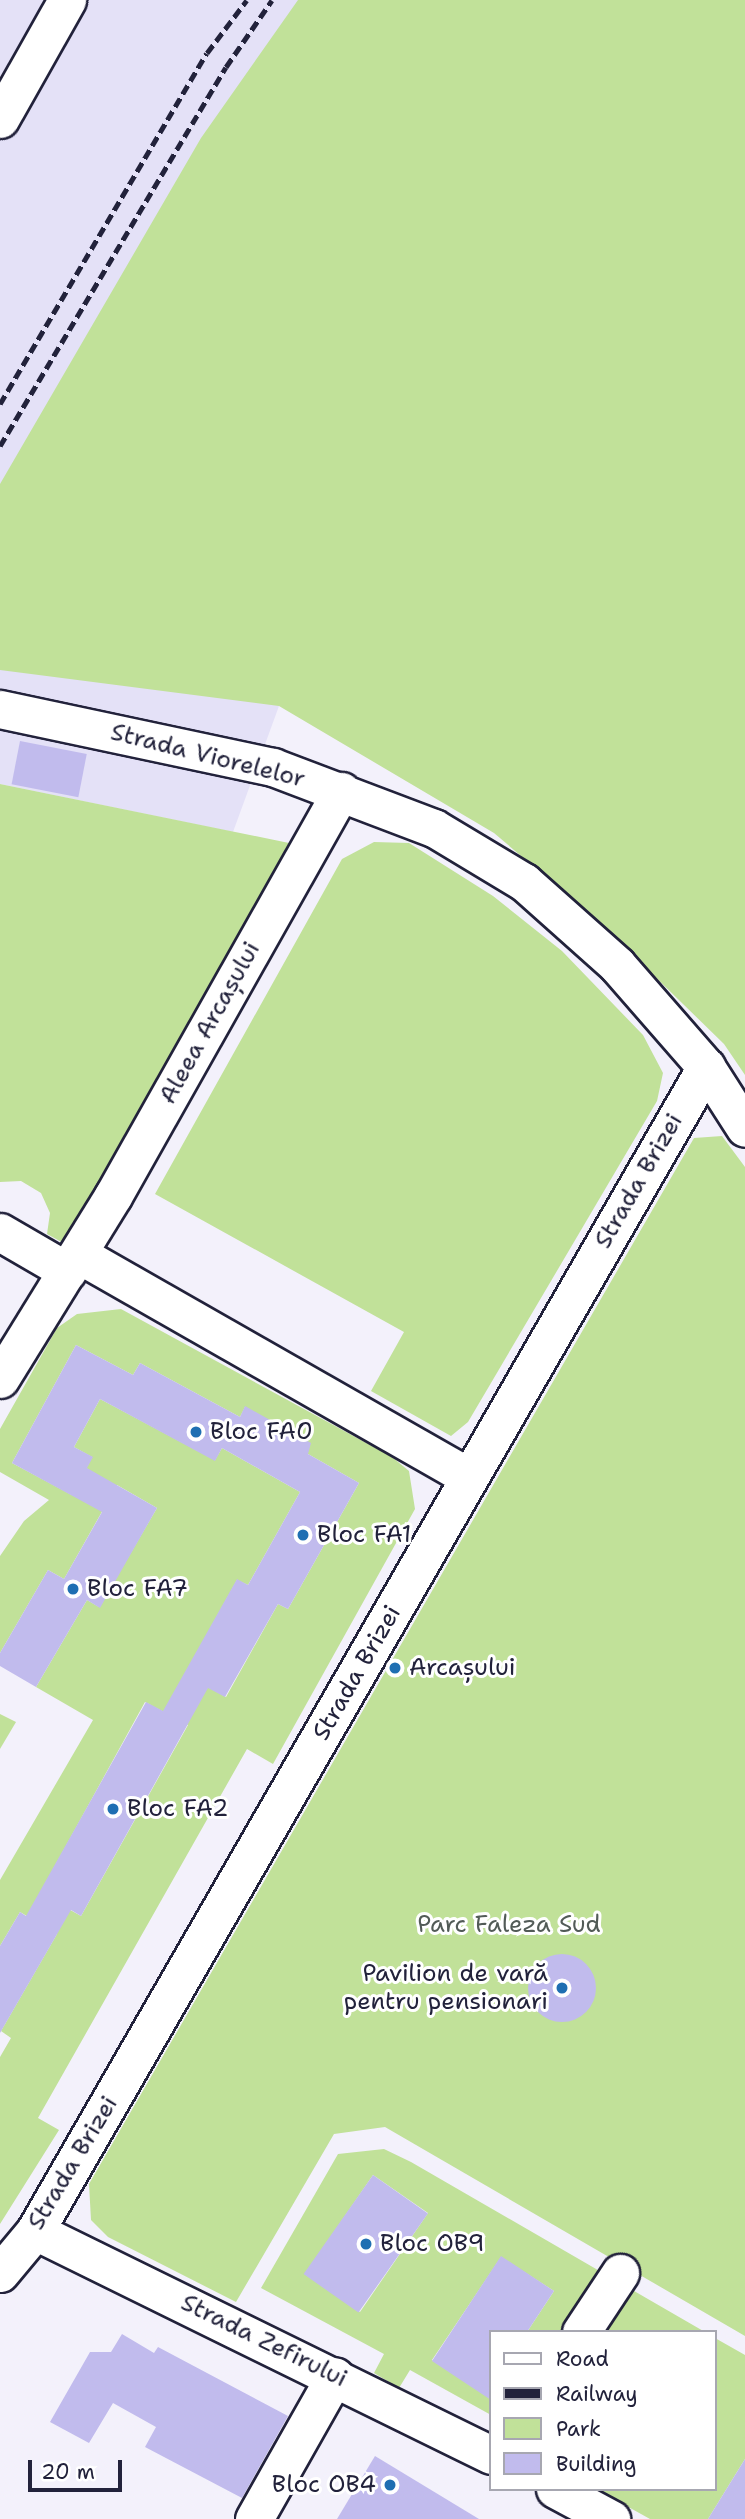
<!DOCTYPE html>
<html>
<head>
<meta charset="utf-8">
<style>
  body { margin:0 }
  #map { position:relative; width:745px; height:2519px; overflow:hidden; background:#f3f1fb; font-family:"Shantell Sans",sans-serif }
  div>[style] { position:absolute }
  .built>* { inset:0; background:#e4e1f7 }
  .green>* { inset:0; background:#c1e199 }
  .building>* { inset:0; background:#c1bbed; transform-origin:0 0 }
  .round { border-radius:50% }
  .roads { filter:drop-shadow(2px 0 #22223b) drop-shadow(-2px 0 #22223b) drop-shadow(0 2px #22223b) drop-shadow(0 -2px #22223b) }
  .minor>* { height:37px; margin:-18.5px; padding:0 18.5px; transform-origin:18.5px; border-radius:18.5px; background:#fff }
  .rail>* { height:5px; margin-top:-2.5px; transform-origin:0; background:repeating-linear-gradient(90deg,#22223b 0 10px,transparent 0 15px) }
  .dots>* { width:19px; height:19px; translate:-50% -50%; box-sizing:border-box; border:4px solid #fff; border-radius:50% }
  span { translate:-50% -50%; white-space:nowrap; text-align:center; line-height:1.15; -webkit-text-stroke:6px #fff; paint-order:stroke }
  .street-label { font-size:24px; color:#22223b }
  .poi-label { font-size:24px; color:#22223b }
  .left { translate:0 -50%; text-align:left }
  .right { translate:-100% -50%; text-align:right }
  .park-label { font-size:24px; color:#525b57 }
  .legend { position:absolute; left:489px; top:2330px; width:228px; height:161px; box-sizing:border-box; background:#fff; border:2px solid #a7a7b1; margin:0; padding:9px 12px; list-style:none; font-size:21px; color:#22223b }
  .legend li { display:flex; align-items:center; gap:14px; height:35px }
  .legend b { width:35px; border:2px solid #a7a7b1 }
  .scale { position:absolute; left:28px; top:2460px; width:94px; height:32px; box-sizing:border-box; border:4px solid #22223b; border-top:0; padding-left:9px; font-size:21px; line-height:24px; white-space:nowrap; color:#22223b; -webkit-text-stroke:5px #fff; paint-order:stroke }
</style>
</head>
<body>
<div id="map">
  <div class="built">
    <div style="clip-path:polygon(0 0,679px 0,279px 706px,233px 832px,0 784px)"></div>
  </div>
  <div class="green">
    <div style="clip-path:polygon(298px 0,745px 0,745px 1075px,724px 1044px,600px 923px,494px 833px,279px 706px,0 670px,0 484px,201px 138px)"></div>
    <div style="clip-path:polygon(0 784px,289px 843px,67px 1245px,47px 1234px,50px 1213px,41px 1193px,21px 1181px,0 1182px)"></div>
    <div style="clip-path:polygon(374px 842px,409px 843px,493px 896px,562px 951px,643px 1035px,663px 1073px,657px 1101px,468px 1422px,451px 1436px,371px 1391px,404px 1332px,155px 1194px,342px 859px)"></div>
    <div style="clip-path:polygon(722px 1136px,745px 1167px,745px 2336px,385px 2127px,334px 2134px,236px 2302px,108px 2237px,91px 2220px,89px 2184px,694px 1138px)"></div>
    <div style="clip-path:polygon(evenodd,121px 1309px,392px 1457px,409px 1471px,415px 1509px,273px 1764px,247px 1749px,38px 2118px,59px 2130px,0 2224px,0 2057px,11px 2038px,1px 2031px,57px 1934px,20px 1912px,0 1946px,0 1880px,93px 1720px,36px 1687px,87px 1600px,99px 1607px,157px 1508px,117px 1485px,64px 1579px,48px 1570px,0 1653px,0 1556px,24px 1521px,49px 1500px,0 1472px,0 1429px,57px 1328px,77px 1314px,121px 1309px,76px 1345px,133px 1375px,140px 1363px,240px 1417px,245px 1407px,308px 1454px,359px 1483px,288px 1609px,278px 1604px,226px 1697px,185px 1674px,237px 1580px,248px 1585px,300px 1492px,222px 1448px,215px 1460px,100px 1399px,74px 1447px,92px 1457px,72px 1495px,12px 1463px,76px 1345px,121px 1309px,145px 1702px,188px 1725px,81px 1916px,40px 1893px,145px 1702px)"></div>
    <div style="clip-path:polygon(0 1714px,16px 1722px,0 1749px)"></div>
    <div style="clip-path:polygon(evenodd,384px 2149px,411px 2162px,705px 2332px,527px 2332px,554px 2291px,501px 2257px,432px 2360px,485px 2395px,491px 2386px,491px 2415px,410px 2370px,399px 2388px,374px 2373px,384px 2354px,261px 2288px,338px 2154px,384px 2149px,373px 2175px,428px 2213px,360px 2312px,305px 2274px,373px 2175px)"></div>
    <div style="clip-path:polygon(715px 2338px,745px 2355px,745px 2459px,708px 2519px,650px 2519px,596px 2489px,715px 2489px)"></div>
  </div>
  <div class="building">
    <div style="left:20px;top:741px;width:68px;height:44px;rotate:11deg"></div>
    <div style="clip-path:polygon(76px 1345px,133px 1375px,140px 1363px,240px 1417px,245px 1406px,311px 1443px,308px 1454px,359px 1483px,288px 1609px,278px 1604px,225px 1697px,208px 1688px,81px 1916px,71px 1910px,0 2033px,0 1946px,20px 1912px,26px 1916px,146px 1702px,163px 1711px,237px 1579px,248px 1585px,300px 1492px,222px 1448px,215px 1461px,100px 1399px,74px 1447px,93px 1457px,87px 1468px,157px 1508px,100px 1608px,87px 1600px,36px 1687px,0 1666px,0 1653px,48px 1570px,64px 1579px,102px 1512px,12px 1463px)"></div>
    <div class="round" style="left:528px;top:1954px;width:68px;height:68px"></div>
    <div style="left:373px;top:2175px;width:67px;height:121px;rotate:35deg"></div>
    <div style="clip-path:polygon(501px 2256px,554px 2291px,527px 2332px,491px 2332px,491px 2400px,432px 2361px)"></div>
    <div style="clip-path:polygon(122px 2334px,154px 2353px,158px 2347px,288px 2416px,242px 2498px,145px 2447px,156px 2427px,113px 2403px,89px 2443px,50px 2422px,90px 2352px,111px 2352px)"></div>
    <div style="clip-path:polygon(375px 2456px,479px 2519px,337px 2519px)"></div>
    <div style="clip-path:polygon(745px 2459px,745px 2519px,708px 2519px)"></div>
  </div>
  <div class="roads">
    <div class="minor">
      <div style="left:0;top:119px;width:137px;rotate:-60.6deg"></div>
      <div style="left:0;top:709px;width:279px;rotate:12deg"></div>
      <div style="left:273px;top:767px;width:172px;rotate:20.8deg"></div>
      <div style="left:434px;top:828px;width:105px;rotate:31deg"></div>
      <div style="left:524px;top:882px;width:125px;rotate:41.7deg"></div>
      <div style="left:617px;top:965px;width:135px;rotate:48.9deg"></div>
      <div style="left:706px;top:1067px;width:72px;rotate:57.4deg"></div>
      <div style="left:0;top:1232px;width:78px;rotate:30.2deg"></div>
      <div style="left:78px;top:1254px;width:450px;rotate:29.7deg"></div>
      <div style="left:0;top:1379px;width:215px;rotate:-58.3deg"></div>
      <div style="left:113px;top:1196px;width:465px;rotate:-60.6deg"></div>
      <div style="left:35px;top:2231px;width:508px;rotate:26.16deg"></div>
      <div style="left:0;top:2273px;width:55px;rotate:-50.2deg"></div>
      <div style="left:35px;top:2231px;width:1344px;rotate:-60.04deg"></div>
      <div style="left:581px;top:2332px;width:71px;rotate:-56.5deg"></div>
      <div style="left:555px;top:2489px;width:64px;rotate:28.2deg"></div>
      <div style="left:254px;top:2519px;width:164px;rotate:-60.5deg"></div>
    </div>
  </div>
  <div class="rail">
    <div style="left:0;top:404px;width:407px;rotate:-59.5deg"></div>
    <div style="left:207px;top:53px;width:66px;rotate:-53deg"></div>
    <div style="left:0;top:446px;width:441px;rotate:-59.2deg"></div>
    <div style="left:226px;top:67px;width:81px;rotate:-55.5deg"></div>
  </div>
  <div class="dots">
    <div style="left:196px;top:1432px;background:#1f6fb2"></div>
    <div style="left:303px;top:1535px;background:#1f6fb2"></div>
    <div style="left:73px;top:1589px;background:#1f6fb2"></div>
    <div style="left:395px;top:1668px;background:#1f6fb2"></div>
    <div style="left:113px;top:1809px;background:#1f6fb2"></div>
    <div style="left:562px;top:1988px;background:#1f6fb2"></div>
    <div style="left:366px;top:2244px;background:#1f6fb2"></div>
    <div style="left:390px;top:2485px;background:#1f6fb2"></div>
  </div>
  <div class="street-label">
    <span style="left:208px;top:756px;rotate:14deg">Strada Viorelelor</span>
    <span style="left:210px;top:1023px;rotate:-61deg">Aleea Arcașului</span>
    <span style="left:639px;top:1181px;rotate:-60deg">Strada Brizei</span>
    <span style="left:357px;top:1673px;rotate:-60deg">Strada Brizei</span>
    <span style="left:73px;top:2163px;rotate:-59deg">Strada Brizei</span>
    <span style="left:264px;top:2341px;rotate:26deg">Strada Zefirului</span>
  </div>
  <div class="poi-label">
    <span class="left" style="left:210px;top:1432px">Bloc FA0</span>
    <span class="left" style="left:317px;top:1535px">Bloc FA1</span>
    <span class="left" style="left:87px;top:1589px">Bloc FA7</span>
    <span class="left" style="left:409px;top:1668px">Arcașului</span>
    <span class="left" style="left:127px;top:1809px">Bloc FA2</span>
    <span class="right" style="left:548px;top:1988px">Pavilion de vară<br>pentru pensionari</span>
    <span class="left" style="left:380px;top:2244px">Bloc OB9</span>
    <span class="right" style="left:376px;top:2485px">Bloc OB4</span>
  </div>
  <div class="park-label">
    <span style="left:509px;top:1925px">Parc Faleza Sud</span>
  </div>
  <ul class="legend">
  <li><b style="height:9px;background:#fff"></b>Road</li>
  <li><b style="height:9px;background:#22223b"></b>Railway</li>
  <li><b style="height:19px;background:#c1e199"></b>Park</li>
  <li><b style="height:19px;background:#c1bbed"></b>Building</li>
  </ul>
  <div class="scale">20 m</div>
</div>
</body>
</html>
